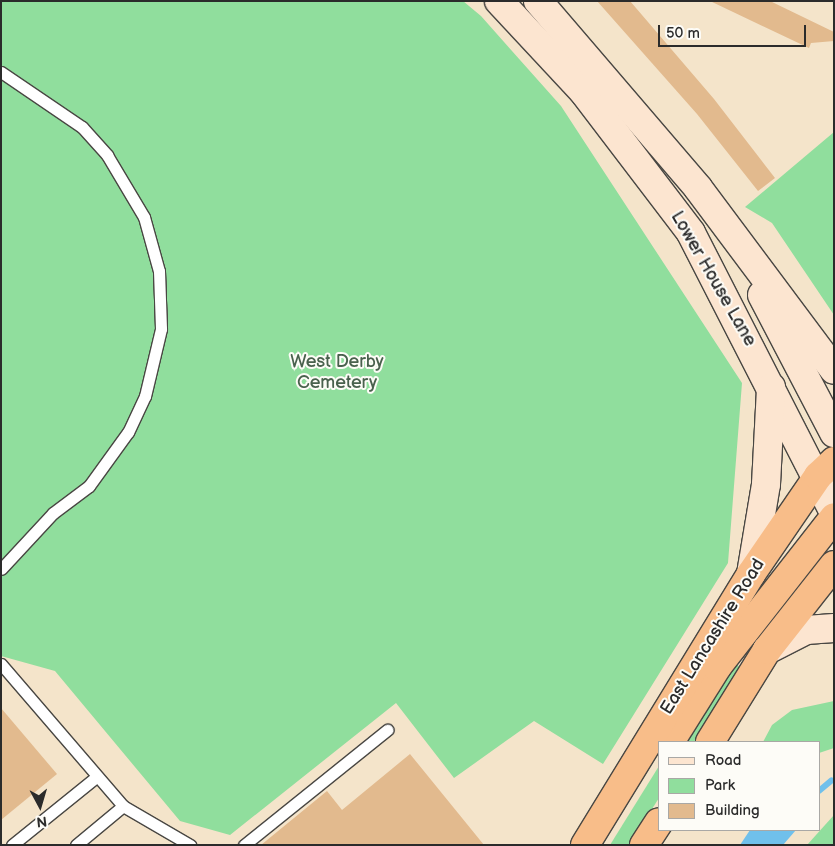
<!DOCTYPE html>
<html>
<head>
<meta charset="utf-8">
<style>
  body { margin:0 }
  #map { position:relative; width:835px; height:846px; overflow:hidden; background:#f4e4ca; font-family:"Balsamiq Sans",sans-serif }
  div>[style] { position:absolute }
  .green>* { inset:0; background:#90de9d }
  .water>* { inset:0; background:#70c0eb }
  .stream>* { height:5.5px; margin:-2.75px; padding:0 2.75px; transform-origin:2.75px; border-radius:2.75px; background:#70c0eb }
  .building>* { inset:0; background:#e2ba8e }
  .roads { filter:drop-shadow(1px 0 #494743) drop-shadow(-1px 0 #494743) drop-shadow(0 1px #494743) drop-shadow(0 -1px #494743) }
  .lane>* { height:11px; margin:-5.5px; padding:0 5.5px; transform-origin:5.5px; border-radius:5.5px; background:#fff }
  .secondary>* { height:28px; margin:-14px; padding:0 14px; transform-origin:14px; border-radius:14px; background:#fce5d0 }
  .highway>* { height:28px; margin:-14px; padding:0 14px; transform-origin:14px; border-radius:14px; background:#f8bd89 }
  span { translate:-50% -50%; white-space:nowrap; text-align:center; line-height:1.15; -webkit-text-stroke:4px #fdfcf7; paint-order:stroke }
  .street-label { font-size:18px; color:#2b2b2b }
  .park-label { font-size:18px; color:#49614d }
  .frame { position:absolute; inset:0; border:2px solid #2b2b2b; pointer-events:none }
  .legend { position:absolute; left:658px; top:741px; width:162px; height:90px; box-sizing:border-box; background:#fdfcf7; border:1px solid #a9a8a5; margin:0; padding:6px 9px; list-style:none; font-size:15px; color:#2b2b2b }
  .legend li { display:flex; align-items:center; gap:10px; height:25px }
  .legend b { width:25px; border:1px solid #a9a8a5 }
  .north { position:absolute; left:15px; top:781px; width:50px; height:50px; -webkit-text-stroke:4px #fdfcf7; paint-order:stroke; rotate:174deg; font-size:14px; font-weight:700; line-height:20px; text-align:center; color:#2b2b2b }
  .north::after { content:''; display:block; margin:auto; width:18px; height:22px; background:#2b2b2b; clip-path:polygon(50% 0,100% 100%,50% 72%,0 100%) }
  .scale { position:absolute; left:658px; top:25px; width:148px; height:22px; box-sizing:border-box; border:2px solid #2b2b2b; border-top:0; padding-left:6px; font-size:15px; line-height:18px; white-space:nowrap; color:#2b2b2b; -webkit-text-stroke:4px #fdfcf7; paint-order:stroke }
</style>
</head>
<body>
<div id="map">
  <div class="green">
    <div style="clip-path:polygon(1px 1px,463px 1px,481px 16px,561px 106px,742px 383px,728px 563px,603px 764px,534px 721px,454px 778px,396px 703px,230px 835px,180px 821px,55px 671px,1px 656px)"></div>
    <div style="clip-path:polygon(834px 132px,834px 315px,772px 223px,745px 207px)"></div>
    <div style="clip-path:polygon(736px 664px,741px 668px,694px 742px,674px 742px)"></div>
    <div style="clip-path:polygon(834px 701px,834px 748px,819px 753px,819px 742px,763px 742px,772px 725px,792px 710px)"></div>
    <div style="clip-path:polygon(659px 766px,659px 798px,629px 845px,610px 845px)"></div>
    <div style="clip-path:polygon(834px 815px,834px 845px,807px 845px)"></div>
  </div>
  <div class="water">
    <div style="clip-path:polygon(750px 830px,796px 830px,783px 845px,740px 845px)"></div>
  </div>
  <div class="stream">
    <div style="left:819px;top:791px;width:16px;rotate:-40deg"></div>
  </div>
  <div class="building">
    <div style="clip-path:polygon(597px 1px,630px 1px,714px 99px,775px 178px,758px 191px,697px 114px)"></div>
    <div style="clip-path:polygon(710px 1px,770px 1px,834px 32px,834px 41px,811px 43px,809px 48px)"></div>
    <div style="clip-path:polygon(1px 708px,57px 774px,1px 820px)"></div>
    <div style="clip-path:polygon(410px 754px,484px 845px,261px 845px,327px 791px,342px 810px)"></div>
  </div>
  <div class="roads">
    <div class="lane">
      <div style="left:1px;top:72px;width:98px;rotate:34.2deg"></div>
      <div style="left:82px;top:127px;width:38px;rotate:48deg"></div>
      <div style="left:107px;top:155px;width:72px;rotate:59.2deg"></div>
      <div style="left:144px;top:217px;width:56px;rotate:74.5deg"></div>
      <div style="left:159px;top:271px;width:58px;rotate:88deg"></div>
      <div style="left:161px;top:329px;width:69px;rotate:103.4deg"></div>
      <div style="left:145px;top:396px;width:40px;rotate:115deg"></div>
      <div style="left:128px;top:432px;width:67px;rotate:125.8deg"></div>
      <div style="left:89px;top:486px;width:45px;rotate:143.1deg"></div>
      <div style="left:53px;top:513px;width:76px;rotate:132.9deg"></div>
      <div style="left:1px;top:664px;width:187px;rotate:49.3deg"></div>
      <div style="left:123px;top:806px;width:61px;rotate:140.3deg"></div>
      <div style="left:123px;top:806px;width:78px;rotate:30.2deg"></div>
      <div style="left:12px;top:845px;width:107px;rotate:-38.9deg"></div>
      <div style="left:244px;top:845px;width:184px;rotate:-38.8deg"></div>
    </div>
    <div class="secondary">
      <div style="left:499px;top:1px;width:123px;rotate:47deg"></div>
      <div style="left:583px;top:91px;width:178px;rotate:52.7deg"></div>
      <div style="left:691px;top:233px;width:314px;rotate:62.9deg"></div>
      <div style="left:538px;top:1px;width:246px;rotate:49.4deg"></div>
      <div style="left:698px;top:188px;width:227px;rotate:53.2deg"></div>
      <div style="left:762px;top:295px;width:156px;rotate:62.4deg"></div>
      <div style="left:751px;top:574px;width:91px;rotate:-80.5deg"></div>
      <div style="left:766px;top:484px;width:97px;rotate:-87deg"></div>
      <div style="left:767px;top:650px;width:44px;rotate:-27.1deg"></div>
      <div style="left:806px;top:630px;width:28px;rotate:-4deg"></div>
    </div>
    <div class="highway">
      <div style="left:670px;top:742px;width:89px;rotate:-57.9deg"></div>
      <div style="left:717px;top:667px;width:190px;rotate:-52deg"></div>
      <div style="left:710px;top:742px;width:108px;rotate:-58.2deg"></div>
      <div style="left:767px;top:650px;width:108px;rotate:-51.8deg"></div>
      <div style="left:585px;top:845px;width:318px;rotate:-58.5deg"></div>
      <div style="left:751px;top:574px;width:119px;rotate:-55.6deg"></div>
      <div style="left:818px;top:476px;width:22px;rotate:-43deg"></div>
      <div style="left:644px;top:845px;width:27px;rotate:-57deg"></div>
    </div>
  </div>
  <div class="street-label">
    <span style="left:713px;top:279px;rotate:60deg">Lower House Lane</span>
    <span style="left:713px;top:637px;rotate:-58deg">East Lancashire Road</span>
  </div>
  <div class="park-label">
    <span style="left:337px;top:373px">West Derby<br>Cemetery</span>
  </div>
  <div class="frame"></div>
  <ul class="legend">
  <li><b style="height:6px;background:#fce5d0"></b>Road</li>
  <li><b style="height:14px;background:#90de9d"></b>Park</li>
  <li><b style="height:14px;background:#e2ba8e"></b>Building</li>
  </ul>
  <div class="north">N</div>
  <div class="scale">50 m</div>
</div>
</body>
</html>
